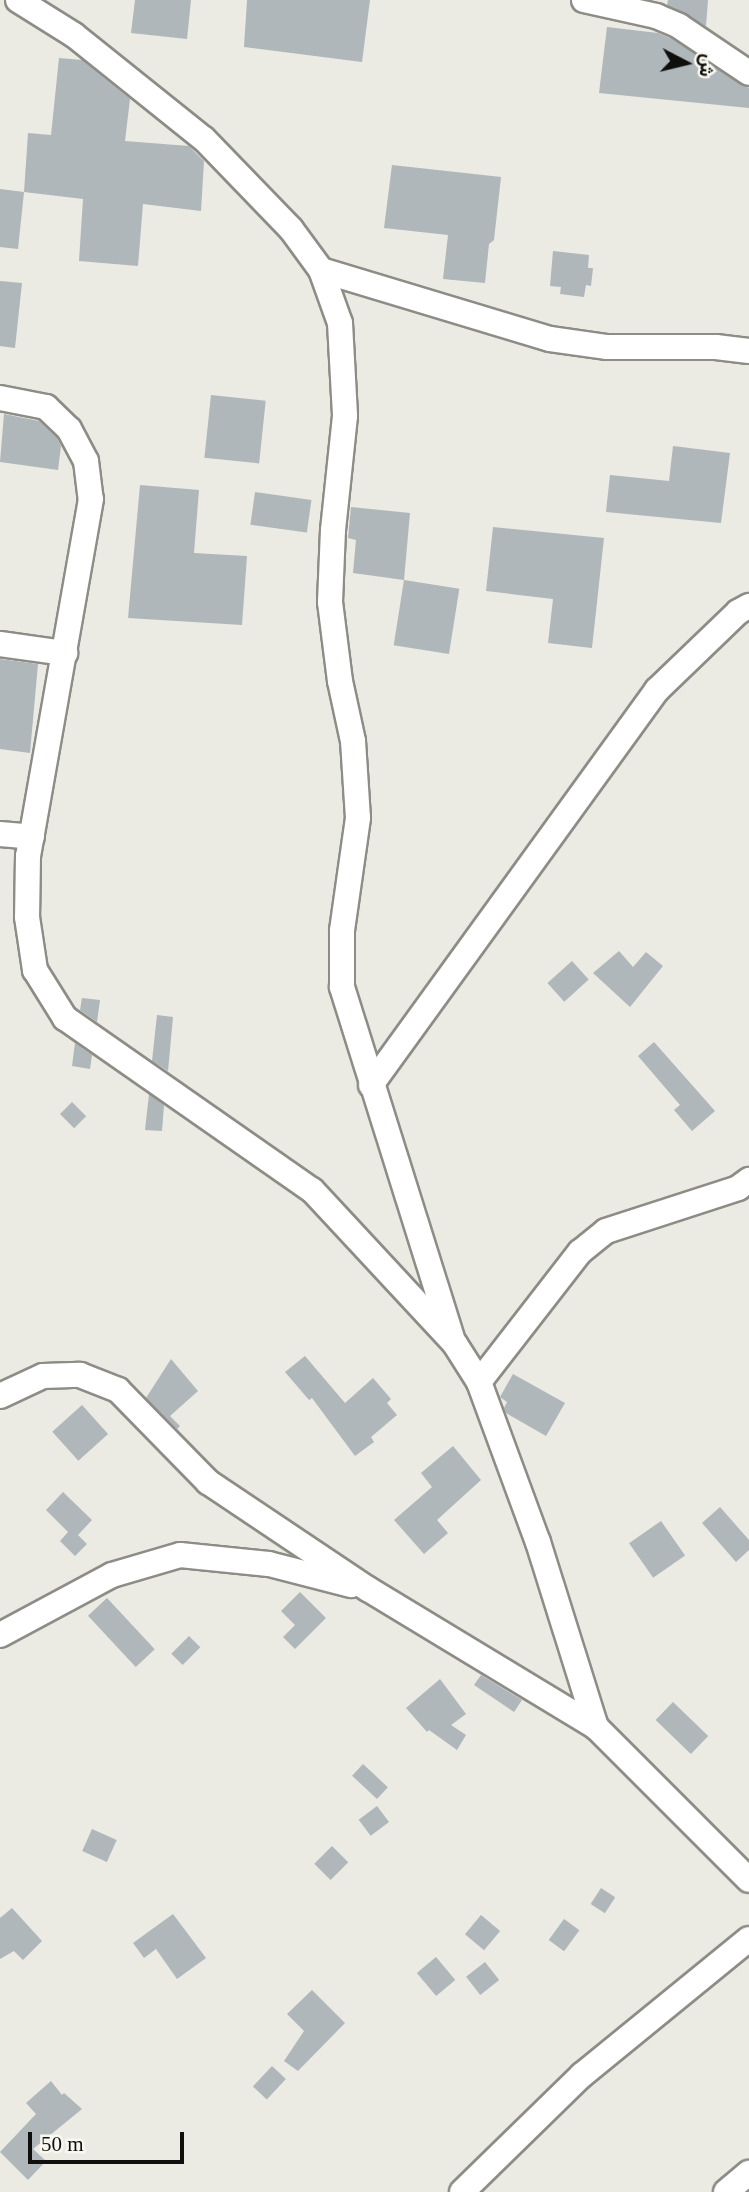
<!DOCTYPE html>
<html>
<head>
<meta charset="utf-8">
<style>
  body { margin:0 }
  #map { position:relative; width:749px; height:2192px; overflow:hidden; background:#ebeae3; font-family:"Times New Roman",Vazirmatn,serif }
  div>[style] { position:absolute }
  .building>* { inset:0; background:#afb7ba; transform-origin:0 0 }
  .roads { filter:drop-shadow(2px 0 #8d8c86) drop-shadow(-2px 0 #8d8c86) drop-shadow(0 2px #8d8c86) drop-shadow(0 -2px #8d8c86) }
  .minor>* { height:24px; margin:-12px; padding:0 12px; transform-origin:12px; border-radius:12px; background:#fff }
  span { translate:-50% -50%; white-space:nowrap; text-align:center; line-height:1.15; -webkit-text-stroke:5px #f8f7f0; paint-order:stroke }
  .north { position:absolute; left:651px; top:28px; width:70px; height:70px; -webkit-text-stroke:5px #f8f7f0; paint-order:stroke; rotate:97deg; font-size:19px; font-weight:700; line-height:28px; text-align:center; color:#0f0f0d }
  .north::after { content:''; display:block; margin:auto; width:24px; height:32px; background:#0f0f0d; clip-path:polygon(50% 0,100% 100%,50% 72%,0 100%) }
  .scale { position:absolute; left:28px; top:2132px; width:156px; height:32px; box-sizing:border-box; border:4px solid #0f0f0d; border-top:0; padding-left:9px; font-size:21px; line-height:24px; white-space:nowrap; color:#0f0f0d; -webkit-text-stroke:5px #f8f7f0; paint-order:stroke }
</style>
</head>
<body>
<div id="map">
  <div class="building">
    <div style="clip-path:polygon(135px 0,191px 0,187px 39px,131px 33px)"></div>
    <div style="clip-path:polygon(247px 0,370px 0,362px 62px,244px 47px)"></div>
    <div style="clip-path:polygon(668px 0,708px 0,706px 26px,667px 5px)"></div>
    <div style="clip-path:polygon(607px 27px,658px 33px,672px 39px,749px 88px,749px 108px,599px 93px)"></div>
    <div style="clip-path:polygon(59px 58px,82px 60px,130px 99px,125px 141px,189px 146px,204px 161px,201px 211px,143px 204px,138px 266px,79px 261px,83px 199px,24px 192px,28px 133px,51px 135px)"></div>
    <div style="clip-path:polygon(392px 165px,501px 177px,494px 240px,489px 244px,485px 283px,443px 279px,448px 235px,384px 228px)"></div>
    <div style="clip-path:polygon(0 189px,24px 192px,18px 249px,0 247px)"></div>
    <div style="clip-path:polygon(553px 251px,589px 255px,588px 268px,593px 268px,591px 286px,586px 285px,584px 297px,560px 294px,561px 287px,550px 286px)"></div>
    <div style="clip-path:polygon(0 281px,22px 283px,15px 348px,0 346px)"></div>
    <div style="left:211px;top:395px;width:55px;height:63px;rotate:6deg"></div>
    <div style="clip-path:polygon(4px 414px,39px 421px,57px 438px,61px 446px,58px 470px,0 462px)"></div>
    <div style="clip-path:polygon(673px 446px,730px 453px,721px 523px,606px 512px,610px 475px,669px 481px)"></div>
    <div style="clip-path:polygon(140px 485px,199px 490px,194px 553px,247px 556px,242px 625px,128px 618px)"></div>
    <div style="left:255px;top:492px;width:57px;height:33px;rotate:8deg"></div>
    <div style="clip-path:polygon(351px 507px,410px 513px,404px 580px,353px 573px,356px 540px,348px 538px)"></div>
    <div style="clip-path:polygon(493px 527px,604px 538px,592px 648px,548px 643px,553px 599px,486px 591px)"></div>
    <div style="left:404px;top:580px;width:56px;height:66px;rotate:9deg"></div>
    <div style="clip-path:polygon(0 659px,38px 664px,30px 753px,0 749px)"></div>
    <div style="clip-path:polygon(619px 951px,633px 967px,646px 952px,663px 966px,630px 1007px,593px 973px)"></div>
    <div style="left:572px;top:961px;width:25px;height:33px;rotate:48deg"></div>
    <div style="clip-path:polygon(82px 998px,100px 1000px,97px 1022px,80px 1010px)"></div>
    <div style="clip-path:polygon(157px 1015px,173px 1017px,168px 1071px,152px 1061px)"></div>
    <div style="clip-path:polygon(654px 1042px,715px 1111px,692px 1131px,674px 1110px,680px 1105px,638px 1056px)"></div>
    <div style="clip-path:polygon(75px 1043px,92px 1055px,90px 1069px,72px 1066px)"></div>
    <div style="clip-path:polygon(149px 1094px,164px 1105px,162px 1131px,145px 1130px)"></div>
    <div style="left:72px;top:1102px;width:20px;height:17px;rotate:45deg"></div>
    <div style="clip-path:polygon(305px 1356px,345px 1403px,373px 1378px,391px 1399px,387px 1403px,397px 1415px,371px 1437px,374px 1442px,355px 1456px,312px 1398px,309px 1400px,285px 1372px)"></div>
    <div style="clip-path:polygon(171px 1359px,198px 1391px,170px 1416px,180px 1426px,177px 1429px,146px 1398px)"></div>
    <div style="clip-path:polygon(513px 1374px,565px 1403px,546px 1436px,506px 1413px,504px 1408px,507px 1402px,500px 1397px)"></div>
    <div style="left:82px;top:1405px;width:39px;height:40px;rotate:48deg"></div>
    <div style="clip-path:polygon(453px 1446px,481px 1480px,437px 1520px,448px 1533px,424px 1554px,394px 1520px,432px 1487px,421px 1473px)"></div>
    <div style="clip-path:polygon(63px 1492px,92px 1520px,78px 1535px,87px 1544px,75px 1556px,60px 1541px,68px 1532px,46px 1510px)"></div>
    <div style="clip-path:polygon(720px 1507px,749px 1540px,749px 1550px,736px 1562px,702px 1523px)"></div>
    <div style="left:661px;top:1521px;width:42px;height:39px;rotate:55deg"></div>
    <div style="clip-path:polygon(300px 1592px,326px 1618px,295px 1649px,283px 1637px,295px 1625px,281px 1611px)"></div>
    <div style="left:107px;top:1598px;width:70px;height:26px;rotate:47deg"></div>
    <div style="left:189px;top:1636px;width:16px;height:25px;rotate:45deg"></div>
    <div style="clip-path:polygon(481px 1675px,522px 1700px,514px 1712px,474px 1685px)"></div>
    <div style="clip-path:polygon(440px 1679px,466px 1714px,451px 1725px,466px 1735px,457px 1750px,429px 1730px,427px 1732px,406px 1708px)"></div>
    <div style="left:673px;top:1702px;width:49px;height:25px;rotate:44deg"></div>
    <div style="left:363px;top:1764px;width:34px;height:16px;rotate:43deg"></div>
    <div style="left:377px;top:1806px;width:20px;height:23px;rotate:53deg"></div>
    <div style="left:92px;top:1829px;width:27px;height:24px;rotate:24deg"></div>
    <div style="left:332px;top:1846px;width:23px;height:25px;rotate:45deg"></div>
    <div style="left:601px;top:1888px;width:17px;height:19px;rotate:33deg"></div>
    <div style="clip-path:polygon(12px 1908px,42px 1941px,23px 1960px,14px 1951px,0 1959px,0 1918px)"></div>
    <div style="clip-path:polygon(173px 1914px,206px 1958px,177px 1979px,156px 1949px,144px 1958px,133px 1943px)"></div>
    <div style="left:481px;top:1915px;width:25px;height:25px;rotate:40deg"></div>
    <div style="left:564px;top:1919px;width:19px;height:26px;rotate:36deg"></div>
    <div style="left:436px;top:1957px;width:30px;height:25px;rotate:50deg"></div>
    <div style="left:485px;top:1962px;width:23px;height:24px;rotate:52deg"></div>
    <div style="clip-path:polygon(312px 1990px,345px 2023px,298px 2071px,284px 2061px,304px 2031px,287px 2014px)"></div>
    <div style="left:272px;top:2066px;width:19px;height:28px;rotate:43deg"></div>
    <div style="clip-path:polygon(51px 2081px,62px 2095px,64px 2093px,82px 2109px,33px 2149px,46px 2161px,28px 2180px,0 2152px,36px 2114px,26px 2103px)"></div>
  </div>
  <div class="roads">
    <div class="minor">
      <div style="left:18px;top:0;width:66px;rotate:32deg"></div>
      <div style="left:74px;top:35px;width:166px;rotate:38.7deg"></div>
      <div style="left:204px;top:139px;width:125px;rotate:46deg"></div>
      <div style="left:291px;top:229px;width:51px;rotate:53.8deg"></div>
      <div style="left:321px;top:270px;width:56px;rotate:70.3deg"></div>
      <div style="left:340px;top:323px;width:93px;rotate:86.9deg"></div>
      <div style="left:345px;top:416px;width:115px;rotate:96deg"></div>
      <div style="left:333px;top:530px;width:72px;rotate:92.4deg"></div>
      <div style="left:330px;top:602px;width:80px;rotate:82.8deg"></div>
      <div style="left:340px;top:681px;width:61px;rotate:77.8deg"></div>
      <div style="left:353px;top:741px;width:77px;rotate:86.3deg"></div>
      <div style="left:358px;top:818px;width:114px;rotate:98.1deg"></div>
      <div style="left:342px;top:931px;width:56px;rotate:90deg"></div>
      <div style="left:342px;top:987px;width:367px;rotate:72.6deg"></div>
      <div style="left:584px;top:0;width:74px;rotate:12.5deg"></div>
      <div style="left:656px;top:16px;width:25px;rotate:23deg"></div>
      <div style="left:679px;top:26px;width:84px;rotate:33.9deg"></div>
      <div style="left:321px;top:270px;width:239px;rotate:16.8deg"></div>
      <div style="left:550px;top:339px;width:58px;rotate:8deg"></div>
      <div style="left:607px;top:347px;width:109px"></div>
      <div style="left:716px;top:347px;width:33px;rotate:7deg"></div>
      <div style="left:0;top:398px;width:47px;rotate:11.1deg"></div>
      <div style="left:46px;top:407px;width:32px;rotate:44deg"></div>
      <div style="left:69px;top:429px;width:36px;rotate:62deg"></div>
      <div style="left:86px;top:461px;width:38px;rotate:83deg"></div>
      <div style="left:91px;top:499px;width:363px;rotate:100deg"></div>
      <div style="left:28px;top:856px;width:61px;rotate:90.9deg"></div>
      <div style="left:27px;top:917px;width:54px;rotate:81.4deg"></div>
      <div style="left:35px;top:970px;width:57px;rotate:58deg"></div>
      <div style="left:65px;top:1018px;width:301px;rotate:34.9deg"></div>
      <div style="left:312px;top:1190px;width:210px;rotate:47.1deg"></div>
      <div style="left:455px;top:1344px;width:45px;rotate:57.7deg"></div>
      <div style="left:479px;top:1382px;width:171px;rotate:69.8deg"></div>
      <div style="left:538px;top:1542px;width:194px;rotate:72.6deg"></div>
      <div style="left:0;top:644px;width:66px;rotate:7.9deg"></div>
      <div style="left:0;top:834px;width:32px;rotate:5deg"></div>
      <div style="left:371px;top:1085px;width:488px;rotate:-54.1deg"></div>
      <div style="left:657px;top:690px;width:112px;rotate:-43.9deg"></div>
      <div style="left:738px;top:612px;width:13px;rotate:-29deg"></div>
      <div style="left:479px;top:1382px;width:165px;rotate:-52.2deg"></div>
      <div style="left:580px;top:1252px;width:33px;rotate:-39deg"></div>
      <div style="left:606px;top:1231px;width:139px;rotate:-18deg"></div>
      <div style="left:738px;top:1188px;width:14px;rotate:-36deg"></div>
      <div style="left:0;top:1396px;width:47px;rotate:-24.9deg"></div>
      <div style="left:43px;top:1376px;width:37px;rotate:-2deg"></div>
      <div style="left:80px;top:1375px;width:41px;rotate:21.5deg"></div>
      <div style="left:118px;top:1390px;width:129px;rotate:45.6deg"></div>
      <div style="left:208px;top:1482px;width:192px;rotate:33.8deg"></div>
      <div style="left:368px;top:1589px;width:267px;rotate:31.2deg"></div>
      <div style="left:596px;top:1727px;width:216px;rotate:45deg"></div>
      <div style="left:0;top:1635px;width:127px;rotate:-28.2deg"></div>
      <div style="left:112px;top:1575px;width:71px;rotate:-16.4deg"></div>
      <div style="left:180px;top:1555px;width:89px;rotate:5.8deg"></div>
      <div style="left:269px;top:1564px;width:85px;rotate:14.4deg"></div>
      <div style="left:462px;top:2192px;width:168px;rotate:-44.3deg"></div>
      <div style="left:582px;top:2075px;width:215px;rotate:-39.2deg"></div>
      <div style="left:726px;top:2192px;width:30px;rotate:-40deg"></div>
    </div>
  </div>
  <div class="north">ش</div>
  <div class="scale">50 m</div>
</div>
</body>
</html>
